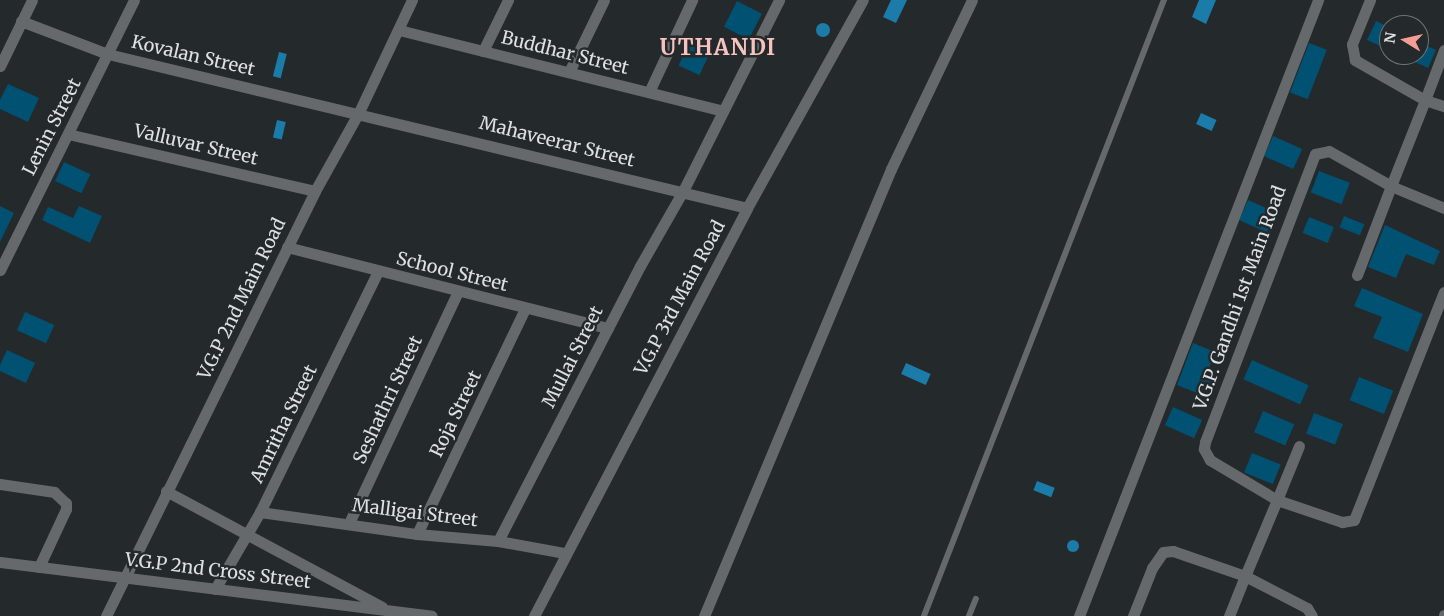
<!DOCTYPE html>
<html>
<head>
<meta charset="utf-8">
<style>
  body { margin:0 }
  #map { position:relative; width:1444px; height:616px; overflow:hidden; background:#24292c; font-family:Merriweather,serif }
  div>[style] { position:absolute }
  .water>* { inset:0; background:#1b7ca9; transform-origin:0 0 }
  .round { border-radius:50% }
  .building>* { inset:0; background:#005172; transform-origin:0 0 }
  .lane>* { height:5.5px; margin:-2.75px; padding:0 2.75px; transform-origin:2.75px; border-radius:2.75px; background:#66696b }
  .street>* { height:11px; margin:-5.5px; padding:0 5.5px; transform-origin:5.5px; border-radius:5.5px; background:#66696b }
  span { translate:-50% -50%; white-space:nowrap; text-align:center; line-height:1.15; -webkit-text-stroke:5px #24292c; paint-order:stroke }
  .street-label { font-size:18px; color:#dee1e3 }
  .district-label { font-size:22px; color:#f6c3be; font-weight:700; letter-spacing:1px }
  .north { position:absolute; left:1379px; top:15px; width:50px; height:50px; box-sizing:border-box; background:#24292c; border:1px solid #6e7375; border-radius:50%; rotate:279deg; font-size:14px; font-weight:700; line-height:20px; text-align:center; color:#dee1e3 }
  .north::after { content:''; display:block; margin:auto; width:18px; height:22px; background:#f59c95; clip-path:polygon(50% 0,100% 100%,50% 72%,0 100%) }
</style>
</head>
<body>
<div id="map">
  <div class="water">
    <div style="clip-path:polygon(891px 0,907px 0,896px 23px,883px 17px)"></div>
    <div style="clip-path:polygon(1199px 0,1216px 0,1206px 24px,1192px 17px)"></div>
    <div class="round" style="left:816px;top:23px;width:14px;height:14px"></div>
    <div style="left:279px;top:52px;width:8px;height:25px;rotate:14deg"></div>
    <div style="left:1201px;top:113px;width:17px;height:12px;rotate:24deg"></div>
    <div style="left:277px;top:120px;width:9px;height:18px;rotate:13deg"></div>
    <div style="left:906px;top:363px;width:27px;height:12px;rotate:24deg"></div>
    <div style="left:1037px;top:481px;width:19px;height:10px;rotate:21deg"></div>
    <div class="round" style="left:1067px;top:540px;width:12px;height:12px"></div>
  </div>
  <div class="building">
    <div style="left:737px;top:1px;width:28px;height:29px;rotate:27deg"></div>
    <div style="clip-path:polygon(1376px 21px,1389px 27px,1389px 50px,1367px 40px)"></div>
    <div style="left:690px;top:41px;width:23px;height:27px;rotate:25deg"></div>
    <div style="clip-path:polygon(1419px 42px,1436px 50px,1428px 68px,1400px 55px,1419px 55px)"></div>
    <div style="left:1309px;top:43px;width:19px;height:53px;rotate:21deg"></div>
    <div style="clip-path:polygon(8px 84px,39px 98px,28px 122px,0 109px,0 100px)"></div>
    <div style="left:1273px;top:136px;width:32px;height:22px;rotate:24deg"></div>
    <div style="left:64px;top:162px;width:29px;height:21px;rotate:25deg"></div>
    <div style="left:1319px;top:171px;width:33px;height:23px;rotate:21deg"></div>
    <div style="left:1248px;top:200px;width:34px;height:22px;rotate:24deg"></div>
    <div style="clip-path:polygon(0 206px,14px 213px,0 242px)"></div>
    <div style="clip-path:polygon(79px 206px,102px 216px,90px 243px,42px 220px,48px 207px,73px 218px)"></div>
    <div style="left:1344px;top:216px;width:22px;height:12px;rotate:22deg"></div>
    <div style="left:1309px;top:217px;width:27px;height:17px;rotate:22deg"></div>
    <div style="clip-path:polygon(1385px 225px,1440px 251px,1434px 265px,1406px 254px,1396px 278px,1368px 267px)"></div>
    <div style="clip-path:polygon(1362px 288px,1423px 314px,1408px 352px,1373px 338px,1382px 317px,1354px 306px)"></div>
    <div style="left:25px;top:312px;width:32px;height:20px;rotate:24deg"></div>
    <div style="clip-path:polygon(1193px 343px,1215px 352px,1207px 374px,1215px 377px,1207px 397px,1177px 385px)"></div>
    <div style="left:7px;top:350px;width:31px;height:22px;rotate:25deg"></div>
    <div style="left:1252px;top:360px;width:62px;height:21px;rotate:24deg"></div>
    <div style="left:1359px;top:377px;width:37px;height:25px;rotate:22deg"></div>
    <div style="left:1173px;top:407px;width:32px;height:20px;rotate:24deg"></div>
    <div style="left:1263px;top:411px;width:34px;height:23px;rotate:23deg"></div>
    <div style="left:1314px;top:413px;width:31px;height:22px;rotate:21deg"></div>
    <div style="left:1252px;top:453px;width:31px;height:21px;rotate:22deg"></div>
  </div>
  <div class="lane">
    <div style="left:924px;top:616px;width:661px;rotate:-68.71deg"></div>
    <div style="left:969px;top:616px;width:18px;rotate:-68deg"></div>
  </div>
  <div class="street">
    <div style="left:21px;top:21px;width:93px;rotate:20.8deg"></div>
    <div style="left:108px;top:54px;width:657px;rotate:13.55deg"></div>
    <div style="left:399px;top:30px;width:334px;rotate:14deg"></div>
    <div style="left:1444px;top:50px;width:53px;rotate:110.8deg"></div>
    <div style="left:1425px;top:100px;width:20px;rotate:18deg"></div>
    <div style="left:483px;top:51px;width:57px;rotate:-63.9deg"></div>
    <div style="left:0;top:66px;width:73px;rotate:-64.1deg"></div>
    <div style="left:569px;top:72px;width:80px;rotate:-64.1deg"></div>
    <div style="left:649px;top:92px;width:102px;rotate:-64.9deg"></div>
    <div style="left:68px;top:134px;width:253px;rotate:13deg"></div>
    <div style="left:287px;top:247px;width:331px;rotate:14.2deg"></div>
    <div style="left:0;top:270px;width:301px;rotate:-63.6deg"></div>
    <div style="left:1357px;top:275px;width:95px;rotate:-69.1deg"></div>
    <div style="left:1391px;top:186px;width:57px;rotate:22.5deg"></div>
    <div style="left:1299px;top:446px;width:58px;rotate:112.2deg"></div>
    <div style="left:1277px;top:500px;width:69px;rotate:18.7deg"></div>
    <div style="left:1342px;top:522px;width:12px;rotate:-9deg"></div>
    <div style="left:1354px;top:520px;width:245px;rotate:-68.5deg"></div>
    <div style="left:0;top:484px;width:55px;rotate:8.4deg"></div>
    <div style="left:54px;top:492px;width:16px;rotate:43deg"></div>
    <div style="left:66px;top:503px;width:6px;rotate:90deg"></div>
    <div style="left:66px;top:509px;width:64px;rotate:115deg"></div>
    <div style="left:166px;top:491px;width:245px;rotate:28.2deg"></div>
    <div style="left:260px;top:512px;width:159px;rotate:8deg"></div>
    <div style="left:417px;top:534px;width:81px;rotate:4.9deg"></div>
    <div style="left:498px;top:541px;width:68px;rotate:10.2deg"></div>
    <div style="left:349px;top:523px;width:256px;rotate:-64.8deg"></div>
    <div style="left:417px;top:534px;width:250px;rotate:-64.4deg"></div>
    <div style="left:498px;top:541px;width:309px;rotate:-62.7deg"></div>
    <div style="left:640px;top:266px;width:86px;rotate:-60.2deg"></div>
    <div style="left:683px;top:191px;width:214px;rotate:-63.3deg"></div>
    <div style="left:0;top:562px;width:435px;rotate:7.1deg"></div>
    <div style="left:215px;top:589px;width:89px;rotate:-59.7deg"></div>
    <div style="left:260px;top:512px;width:268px;rotate:-63.9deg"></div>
    <div style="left:106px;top:616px;width:474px;rotate:-63.8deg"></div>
    <div style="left:315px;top:191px;width:90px;rotate:-60.9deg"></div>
    <div style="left:359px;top:112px;width:124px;rotate:-64.7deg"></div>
    <div style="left:534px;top:616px;width:460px;rotate:-62.4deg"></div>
    <div style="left:747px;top:208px;width:238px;rotate:-60.9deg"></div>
    <div style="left:704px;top:616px;width:485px;rotate:-67.3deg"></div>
    <div style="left:891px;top:169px;width:187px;rotate:-64.4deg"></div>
    <div style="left:1079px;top:616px;width:661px;rotate:-68.79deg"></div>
    <div style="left:1133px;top:616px;width:52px;rotate:-68.4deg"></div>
    <div style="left:1152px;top:568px;width:19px;rotate:-55deg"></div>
    <div style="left:1163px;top:552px;width:10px;rotate:-6deg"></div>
    <div style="left:1173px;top:551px;width:76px;rotate:19.1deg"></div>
    <div style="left:1245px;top:576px;width:82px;rotate:-67.2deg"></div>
    <div style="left:1277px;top:500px;width:78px;rotate:-149.2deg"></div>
    <div style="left:1210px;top:460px;width:13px;rotate:-119deg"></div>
    <div style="left:1204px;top:449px;width:7px;rotate:-82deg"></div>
    <div style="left:1205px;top:442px;width:308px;rotate:-69.1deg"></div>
    <div style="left:1315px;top:154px;width:14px;rotate:-12deg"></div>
    <div style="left:1329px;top:151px;width:71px;rotate:29.4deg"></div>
    <div style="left:1391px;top:186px;width:92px;rotate:-68.4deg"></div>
    <div style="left:1425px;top:100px;width:81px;rotate:-150.3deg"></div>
    <div style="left:1355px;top:60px;width:16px;rotate:-101deg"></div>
    <div style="left:1352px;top:44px;width:48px;rotate:-67.8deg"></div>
    <div style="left:1229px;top:616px;width:43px;rotate:-68.2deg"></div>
    <div style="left:1245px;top:576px;width:70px;rotate:27.3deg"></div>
    <div style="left:1307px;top:608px;width:9px;rotate:58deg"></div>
    <div style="left:1444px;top:616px;width:1px;rotate:-90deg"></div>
  </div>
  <div class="street-label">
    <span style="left:565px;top:53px;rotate:14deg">Buddhar Street</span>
    <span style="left:193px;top:56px;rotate:13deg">Kovalan Street</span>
    <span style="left:52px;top:127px;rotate:-63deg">Lenin Street</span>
    <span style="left:557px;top:142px;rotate:14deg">Mahaveerar Street</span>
    <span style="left:196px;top:145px;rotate:13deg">Valluvar Street</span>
    <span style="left:452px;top:272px;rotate:14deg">School Street</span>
    <span style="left:680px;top:298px;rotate:-62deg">V.G.P 3rd Main Road</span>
    <span style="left:1240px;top:298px;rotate:-70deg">V.G.P. Gandhi 1st Main Road</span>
    <span style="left:242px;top:299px;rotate:-64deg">V.G.P 2nd Main Road</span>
    <span style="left:573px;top:357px;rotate:-63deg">Mullai Street</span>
    <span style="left:388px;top:400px;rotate:-65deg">Seshathri Street</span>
    <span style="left:456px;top:414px;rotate:-64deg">Roja Street</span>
    <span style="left:284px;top:424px;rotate:-64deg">Amritha Street</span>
    <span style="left:415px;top:513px;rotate:7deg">Malligai Street</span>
    <span style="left:218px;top:571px;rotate:7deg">V.G.P 2nd Cross Street</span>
  </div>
  <div class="district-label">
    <span style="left:718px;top:48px">UTHANDI</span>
  </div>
  <div class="north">N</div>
</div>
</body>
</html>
